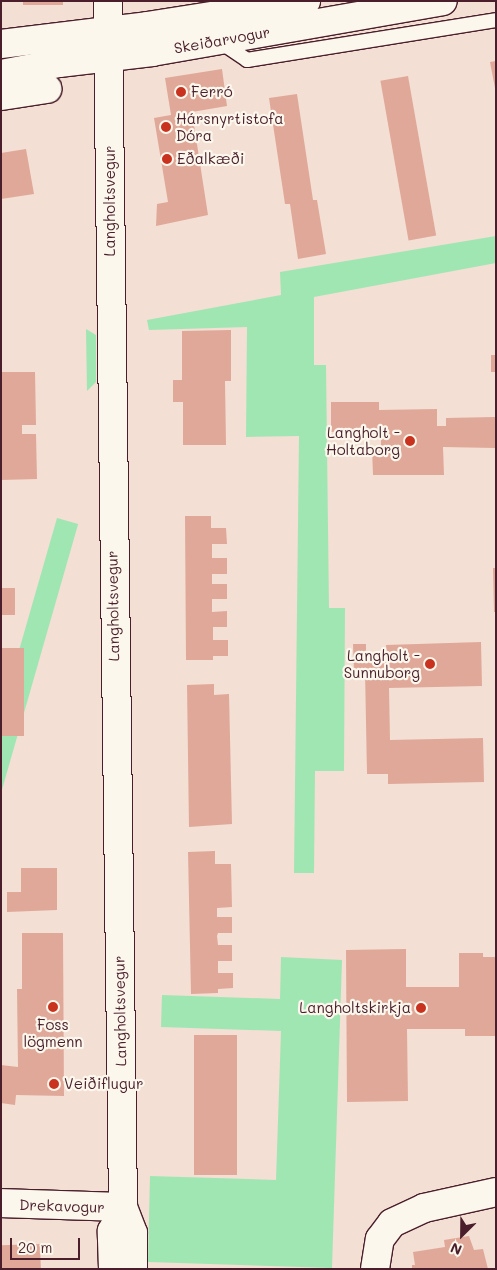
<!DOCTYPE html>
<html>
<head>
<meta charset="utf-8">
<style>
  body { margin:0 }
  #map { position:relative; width:497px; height:1270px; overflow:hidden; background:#f3dfd3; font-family:Mali,sans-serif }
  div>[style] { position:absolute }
  .green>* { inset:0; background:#a0e6b3; transform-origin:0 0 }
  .building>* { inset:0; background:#e0a899; transform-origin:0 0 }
  .roads { filter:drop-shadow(1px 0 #4a1f2b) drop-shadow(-1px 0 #4a1f2b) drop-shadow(0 1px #4a1f2b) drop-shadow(0 -1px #4a1f2b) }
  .service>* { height:14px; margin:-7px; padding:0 7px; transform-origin:7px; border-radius:7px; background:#fbf7ec }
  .minor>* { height:28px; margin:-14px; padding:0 14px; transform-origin:14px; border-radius:14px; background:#fbf7ec }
  .tertiary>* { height:28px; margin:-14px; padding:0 14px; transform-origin:14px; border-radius:14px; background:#fbf7ec }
  .dots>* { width:14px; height:14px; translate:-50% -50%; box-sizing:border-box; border:2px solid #fbf7ec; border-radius:50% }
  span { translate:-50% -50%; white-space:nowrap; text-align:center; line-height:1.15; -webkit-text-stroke:4.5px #fbf7ec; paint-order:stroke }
  .street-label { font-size:15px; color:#4a1f2b }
  .poi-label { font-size:15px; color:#4a1f2b }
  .left { translate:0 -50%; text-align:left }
  .right { translate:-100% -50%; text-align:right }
  .frame { position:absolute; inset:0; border:2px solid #4a1f2b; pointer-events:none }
  .north { position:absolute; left:437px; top:1210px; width:50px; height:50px; -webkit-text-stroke:4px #fbf7ec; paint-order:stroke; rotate:203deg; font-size:14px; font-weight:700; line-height:20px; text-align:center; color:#4a1f2b }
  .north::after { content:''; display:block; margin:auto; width:18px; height:22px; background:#4a1f2b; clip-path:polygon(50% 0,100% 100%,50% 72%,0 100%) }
  .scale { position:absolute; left:10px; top:1238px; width:70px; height:22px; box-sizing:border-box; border:2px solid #4a1f2b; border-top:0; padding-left:6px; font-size:15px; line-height:18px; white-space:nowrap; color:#4a1f2b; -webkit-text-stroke:4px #fbf7ec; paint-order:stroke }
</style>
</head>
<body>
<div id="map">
  <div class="green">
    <div style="clip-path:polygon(496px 236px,496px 263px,314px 297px,314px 365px,326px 365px,329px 608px,345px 608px,344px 771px,315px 771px,314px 873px,294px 873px,299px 436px,246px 437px,247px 327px,149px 330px,147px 320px,281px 295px,280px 272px)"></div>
    <div style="clip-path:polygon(86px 329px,96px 335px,96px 382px,87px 391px)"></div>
    <div style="left:57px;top:518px;width:22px;height:319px;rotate:16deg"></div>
    <div style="clip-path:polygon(281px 957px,342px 960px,332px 1268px,148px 1262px,150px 1176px,276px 1180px,281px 1031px,161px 1027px,162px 995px,280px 999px)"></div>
  </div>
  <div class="building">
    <div style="left:23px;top:1px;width:40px;height:4px"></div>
    <div style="clip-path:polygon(496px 61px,496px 88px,495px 88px,490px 62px)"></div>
    <div style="clip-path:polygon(222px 69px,227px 106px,192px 112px,208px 215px,156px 226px,157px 204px,168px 202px,154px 118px,171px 115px,165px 78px)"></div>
    <div style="left:408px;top:76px;width:162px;height:28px;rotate:80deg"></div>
    <div style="clip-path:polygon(297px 94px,313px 200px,317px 200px,326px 254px,298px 259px,290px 204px,285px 204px,269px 98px)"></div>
    <div style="clip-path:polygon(26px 149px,34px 194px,1px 199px,1px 153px)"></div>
    <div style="clip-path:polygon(231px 330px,231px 381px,225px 381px,226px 445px,183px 445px,183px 402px,173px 402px,173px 380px,182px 380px,182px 331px)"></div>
    <div style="left:491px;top:355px;width:5px;height:17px"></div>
    <div style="clip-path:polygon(1px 372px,35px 372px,36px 425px,22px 425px,22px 434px,36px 434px,37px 479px,1px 480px)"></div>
    <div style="clip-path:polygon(331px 402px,379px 402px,379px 410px,437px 409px,437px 426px,446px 426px,446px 418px,495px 417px,495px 448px,443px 447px,444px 475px,373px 475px,372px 447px,381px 447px,381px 429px,331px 432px)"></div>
    <div style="clip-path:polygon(185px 516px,211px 516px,211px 528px,226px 528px,227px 544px,212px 544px,212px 558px,227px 558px,227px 574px,212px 574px,212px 584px,227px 584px,227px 599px,212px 599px,212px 612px,227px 611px,227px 627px,213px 627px,213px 640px,228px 640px,228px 656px,213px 656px,213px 660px,186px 660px)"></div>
    <div style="clip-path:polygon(493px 568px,496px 568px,496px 612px,494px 612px)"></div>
    <div style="left:1px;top:588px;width:14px;height:27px"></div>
    <div style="clip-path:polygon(481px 642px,482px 686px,389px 688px,390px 740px,483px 738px,484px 782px,388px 784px,388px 774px,367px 774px,365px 670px,354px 671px,353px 644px,366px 644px,366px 655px,387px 655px,386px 645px)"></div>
    <div style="left:1px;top:648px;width:23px;height:88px"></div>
    <div style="clip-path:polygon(214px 684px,214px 695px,229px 694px,232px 824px,189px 827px,187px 685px)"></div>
    <div style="clip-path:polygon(215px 851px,215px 864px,231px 864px,232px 907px,217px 908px,217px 917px,232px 917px,232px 933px,218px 933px,217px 936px,218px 945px,232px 945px,232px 961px,218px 961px,218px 973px,233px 973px,233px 988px,218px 989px,218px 993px,191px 994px,188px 852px)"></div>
    <div style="clip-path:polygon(21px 868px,57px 868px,57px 910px,7px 912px,7px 892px,21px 892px)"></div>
    <div style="clip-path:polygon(22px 933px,63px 933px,64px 1096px,16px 1095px,15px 1105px,1px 1103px,1px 1065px,18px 1067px,17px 989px,22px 989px)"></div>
    <div style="clip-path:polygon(406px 949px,406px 987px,459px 987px,459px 953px,483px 953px,483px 957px,496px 957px,496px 1036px,465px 1036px,465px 1029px,407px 1029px,408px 1101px,347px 1102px,346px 950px)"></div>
    <div style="left:194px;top:1035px;width:43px;height:140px"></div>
    <div style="clip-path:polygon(469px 1236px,474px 1250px,483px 1249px,488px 1269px,412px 1269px,412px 1265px,415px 1265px,413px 1252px,445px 1247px,444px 1240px)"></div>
    <div style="left:40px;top:1244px;width:25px;height:39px;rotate:88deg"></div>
  </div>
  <div class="roads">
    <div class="service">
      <div style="left:219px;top:41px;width:34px;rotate:34deg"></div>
      <div style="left:247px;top:60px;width:252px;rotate:-9.1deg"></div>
    </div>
    <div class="minor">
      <div style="left:108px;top:1px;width:28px;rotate:90deg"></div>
      <div style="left:1px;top:96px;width:47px;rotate:-8.7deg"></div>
      <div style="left:1px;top:1203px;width:122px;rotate:1.9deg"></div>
      <div style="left:375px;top:1269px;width:30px;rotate:-81deg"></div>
      <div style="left:380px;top:1239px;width:20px;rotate:-53deg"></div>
      <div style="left:392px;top:1223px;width:35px;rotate:-25deg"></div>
      <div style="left:424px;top:1208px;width:74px;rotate:-12.5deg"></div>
    </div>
    <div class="tertiary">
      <div style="left:108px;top:29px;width:1178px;rotate:89.27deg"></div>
      <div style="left:123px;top:1207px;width:28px;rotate:69deg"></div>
      <div style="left:133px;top:1233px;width:36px;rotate:90deg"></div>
      <div style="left:1px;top:44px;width:147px;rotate:-7deg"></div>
      <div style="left:147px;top:26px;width:161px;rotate:-8.9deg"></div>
      <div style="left:1px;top:74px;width:59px;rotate:-10.7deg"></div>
      <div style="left:59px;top:63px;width:94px;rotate:-6.7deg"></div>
      <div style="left:152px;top:52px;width:295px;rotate:-9.9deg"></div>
      <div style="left:113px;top:1269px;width:38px;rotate:-92deg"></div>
      <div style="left:112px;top:1231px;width:24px;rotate:-62deg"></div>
    </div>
  </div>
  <div class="dots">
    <div style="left:181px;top:92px;background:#c8321e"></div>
    <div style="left:166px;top:127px;background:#c8321e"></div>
    <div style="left:167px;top:159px;background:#c8321e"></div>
    <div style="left:410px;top:441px;background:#c8321e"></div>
    <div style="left:430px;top:664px;background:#c8321e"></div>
    <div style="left:53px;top:1007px;background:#c8321e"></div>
    <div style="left:421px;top:1008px;background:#c8321e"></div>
    <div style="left:54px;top:1084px;background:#c8321e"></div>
  </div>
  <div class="street-label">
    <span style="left:222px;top:40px;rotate:-10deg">Skeiðarvogur</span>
    <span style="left:110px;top:201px;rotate:-90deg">Langholtsvegur</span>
    <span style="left:113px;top:606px;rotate:-91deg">Langholtsvegur</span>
    <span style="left:120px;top:1011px;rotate:-91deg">Langholtsvegur</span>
    <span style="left:62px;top:1206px;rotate:2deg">Drekavogur</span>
  </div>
  <div class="poi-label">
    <span class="left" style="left:191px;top:92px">Ferró</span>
    <span class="left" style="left:176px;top:127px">Hársnyrtistofa<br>Dóra</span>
    <span class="left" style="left:177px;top:159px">Eðalkæði</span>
    <span class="right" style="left:400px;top:441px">Langholt -<br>Holtaborg</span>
    <span class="right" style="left:420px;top:664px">Langholt -<br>Sunnuborg</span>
    <span class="right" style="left:411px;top:1008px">Langholtskirkja</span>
    <span style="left:53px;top:1033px">Foss<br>lögmenn</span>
    <span class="left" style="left:64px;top:1084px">Veiðiflugur</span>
  </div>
  <div class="frame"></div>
  <div class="north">N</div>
  <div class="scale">20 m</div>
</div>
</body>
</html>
